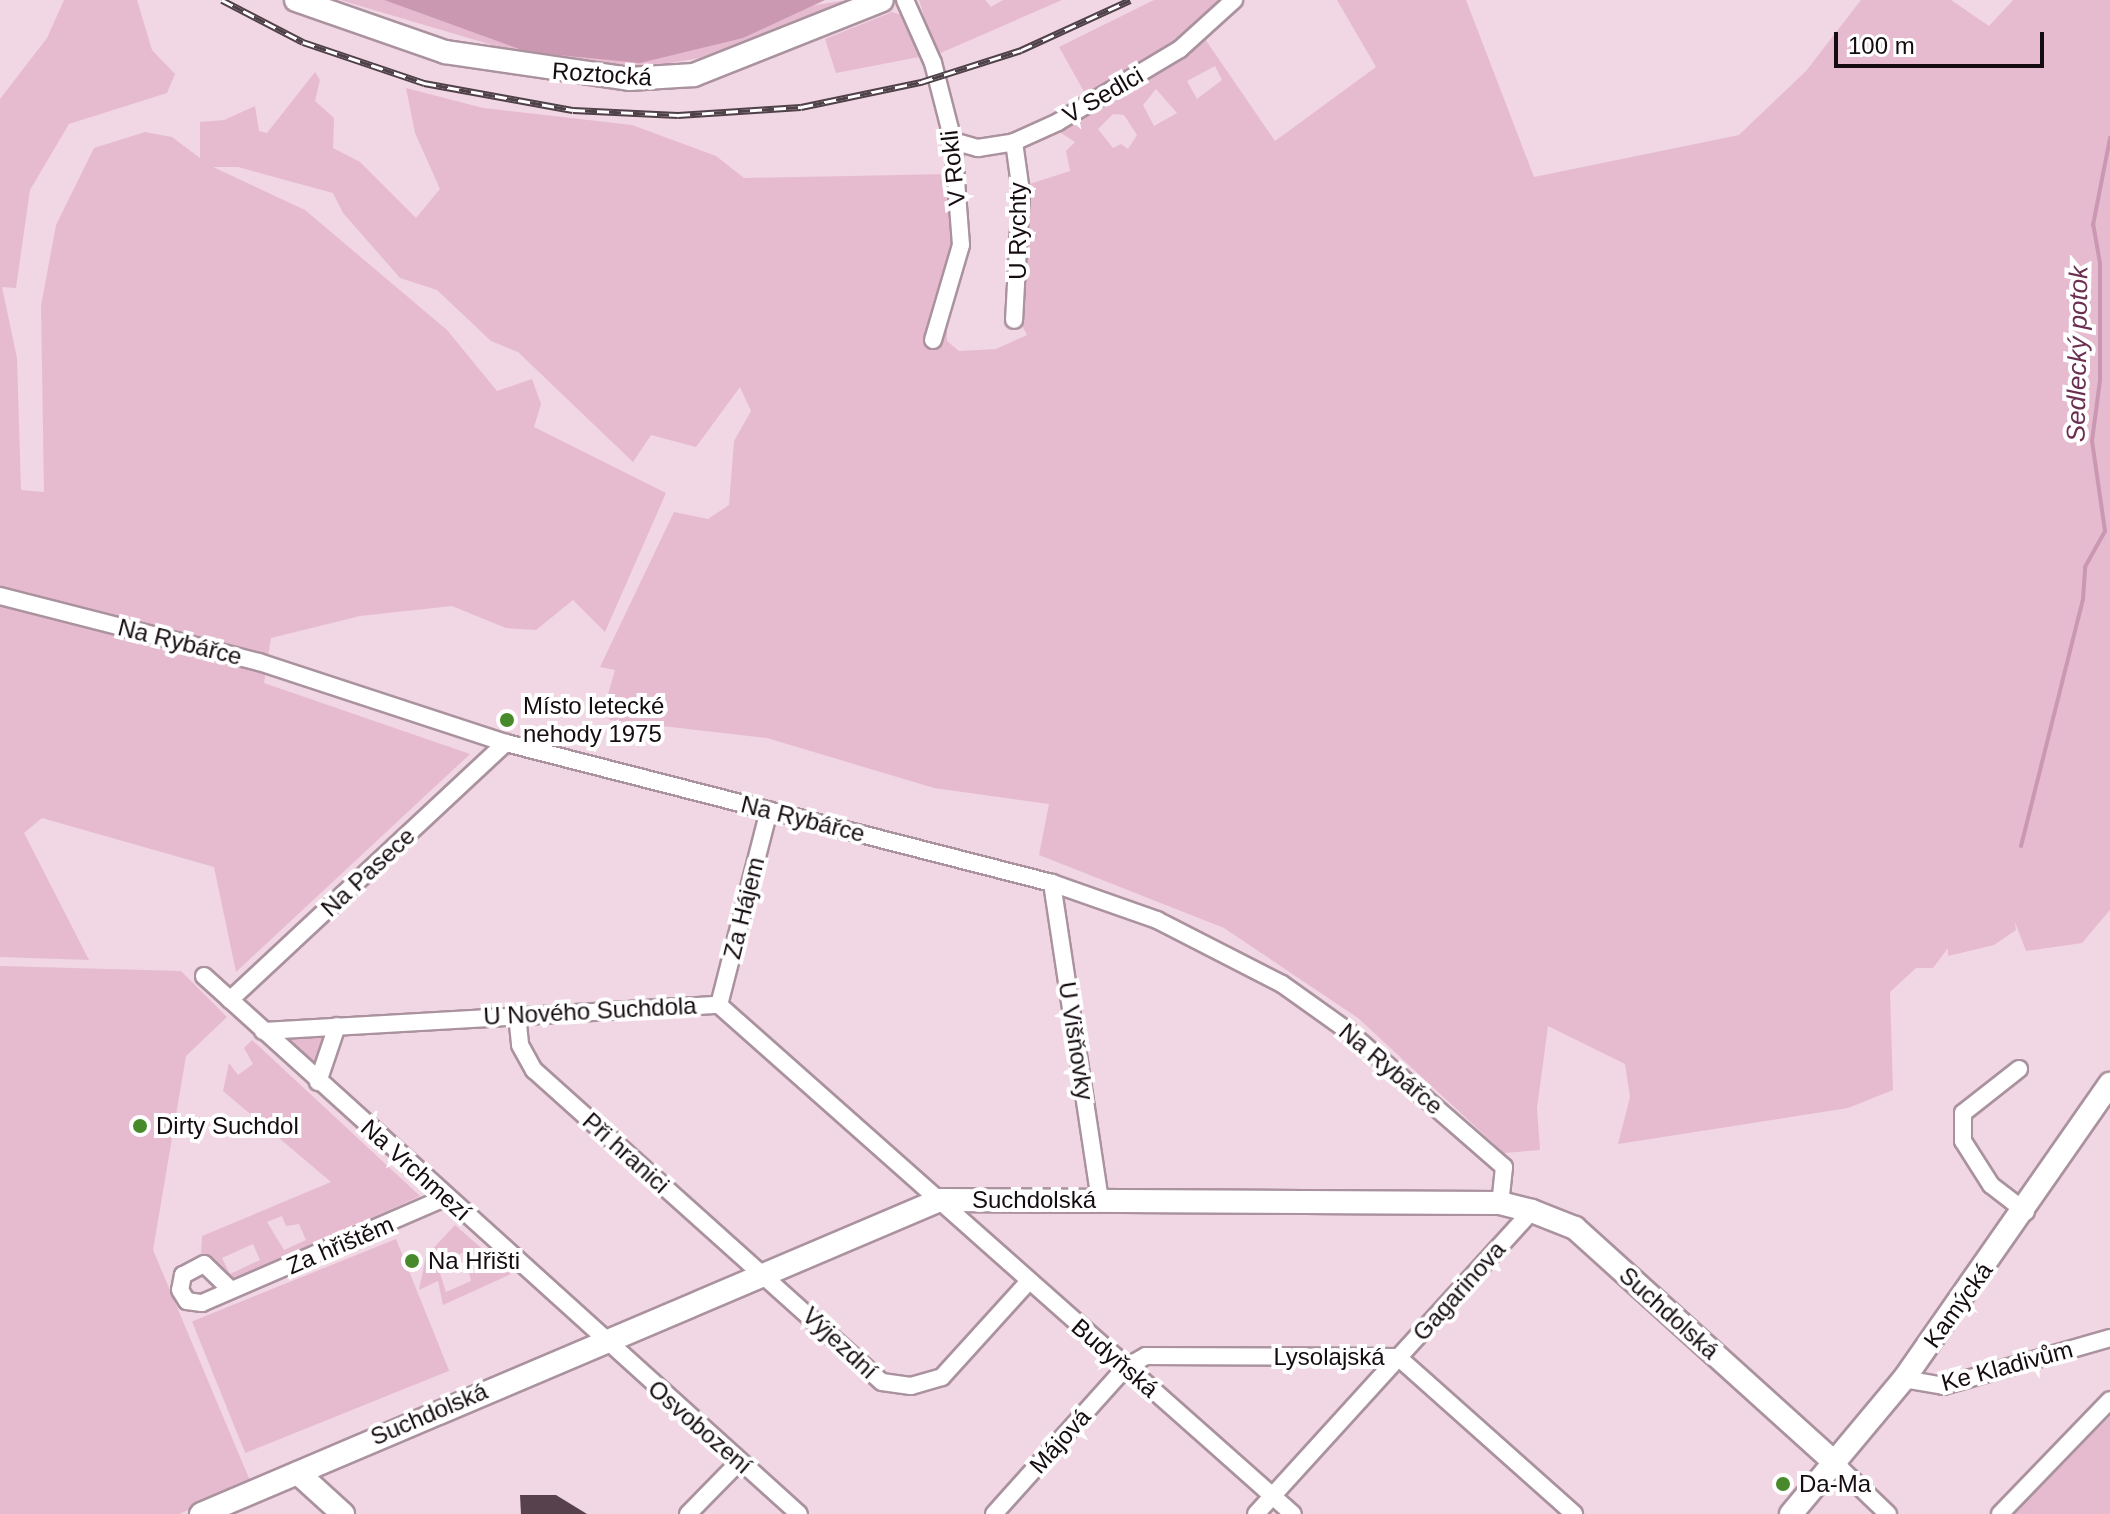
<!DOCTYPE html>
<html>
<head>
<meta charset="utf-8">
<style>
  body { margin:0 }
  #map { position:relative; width:2110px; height:1514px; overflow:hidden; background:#f1d6e3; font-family:Arial,sans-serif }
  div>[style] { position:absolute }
  .green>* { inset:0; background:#e6bbd0; transform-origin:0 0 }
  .water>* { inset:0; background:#ca98b1 }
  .stream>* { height:4px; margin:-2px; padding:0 2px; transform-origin:2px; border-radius:2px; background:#ca98b1 }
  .building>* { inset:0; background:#56414c }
  .roads { filter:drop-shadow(2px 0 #aa929e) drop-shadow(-2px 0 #aa929e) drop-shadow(0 2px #aa929e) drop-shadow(0 -2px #aa929e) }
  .street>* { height:16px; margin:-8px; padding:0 8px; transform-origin:8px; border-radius:8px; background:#fff }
  .secondary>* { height:22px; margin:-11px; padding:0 11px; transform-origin:11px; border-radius:11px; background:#fff }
  .rail>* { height:7px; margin-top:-3.5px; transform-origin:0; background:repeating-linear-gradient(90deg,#fff 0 12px,#4f4148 0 24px); box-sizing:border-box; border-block:2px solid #4f4148 }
  .dots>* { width:22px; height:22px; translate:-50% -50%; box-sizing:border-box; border:4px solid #fff; border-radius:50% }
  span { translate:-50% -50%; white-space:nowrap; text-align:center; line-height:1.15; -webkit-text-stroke:8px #fff; paint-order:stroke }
  .street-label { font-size:24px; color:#150c11 }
  .poi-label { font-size:24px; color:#150c11 }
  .left { translate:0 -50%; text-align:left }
  .water-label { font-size:26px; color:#6c2e51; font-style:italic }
  .scale { position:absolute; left:1834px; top:32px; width:210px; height:36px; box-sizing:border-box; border:4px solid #150c11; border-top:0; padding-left:10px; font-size:24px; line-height:28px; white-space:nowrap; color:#150c11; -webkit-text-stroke:6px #fff; paint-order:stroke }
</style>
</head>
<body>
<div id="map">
  <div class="green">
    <div style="clip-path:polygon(evenodd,64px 0,137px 0,152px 50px,175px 74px,167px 93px,69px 124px,30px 190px,16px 288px,2px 287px,17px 358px,21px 490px,44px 492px,41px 306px,56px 225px,94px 148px,145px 132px,172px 137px,200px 158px,200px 122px,224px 120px,255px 106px,259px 131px,267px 133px,315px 72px,320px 80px,315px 101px,334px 118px,333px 148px,360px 162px,416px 218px,440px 189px,415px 133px,406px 88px,483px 108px,632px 125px,716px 156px,744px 178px,949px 174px,957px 257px,947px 291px,947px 341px,959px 351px,996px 349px,1027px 335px,1019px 320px,1023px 186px,1070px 171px,1066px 151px,1075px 142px,1058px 131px,1205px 39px,1275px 141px,1376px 67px,1337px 0,1466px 0,1534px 177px,1739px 135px,1806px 71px,1861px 0,1951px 0,1989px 26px,2013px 0,2110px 0,2110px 910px,2082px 943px,2026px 951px,2015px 922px,2016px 930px,1994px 945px,1948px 956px,1948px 948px,1933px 968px,1916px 968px,1890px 992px,1893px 1090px,1848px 1108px,1618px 1144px,1630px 1097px,1625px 1064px,1548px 1026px,1537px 1108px,1540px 1150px,1504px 1153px,1358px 1018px,1224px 928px,1039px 855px,1049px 804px,934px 788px,767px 738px,610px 720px,603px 712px,615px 670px,600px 667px,674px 512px,708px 519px,729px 505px,734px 441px,751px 411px,740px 387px,696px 447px,651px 435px,633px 462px,518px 352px,491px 341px,437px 290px,400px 278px,343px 213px,333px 193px,238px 167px,213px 167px,305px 210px,447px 330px,497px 391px,532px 379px,541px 404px,534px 427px,666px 493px,605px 632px,573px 600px,536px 630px,506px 628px,452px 606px,360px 616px,271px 638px,264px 683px,470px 754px,236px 972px,214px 867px,42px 818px,24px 833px,89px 960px,0 957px,0 99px,47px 38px,64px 0,1215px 66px,1222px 80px,1197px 99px,1187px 81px,1215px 66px,64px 0,1156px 89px,1177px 113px,1154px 126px,1143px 105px,1156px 89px,64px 0,1113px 114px,1124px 115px,1137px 135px,1128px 149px,1121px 144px,1113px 148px,1098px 129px,1113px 114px)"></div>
    <div style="clip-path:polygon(340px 0,384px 0,527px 52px,847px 0,700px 58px,640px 68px,540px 59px)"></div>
    <div style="clip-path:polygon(919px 0,985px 0,991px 7px,1003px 0,1062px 0,936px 55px)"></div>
    <div style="clip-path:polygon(1154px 0,1220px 0,1181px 37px,1087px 97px,1059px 47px)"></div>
    <div style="clip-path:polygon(892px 12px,902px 15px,919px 57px,836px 73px,825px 39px)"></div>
    <div style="clip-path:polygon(0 966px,181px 971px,227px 1017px,186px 1056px,153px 1250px,251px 1483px,179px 1514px,0 1514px)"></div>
    <div style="clip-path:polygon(323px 1037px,315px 1066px,285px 1039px,319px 1035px)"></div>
    <div style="clip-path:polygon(evenodd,252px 1040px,420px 1196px,236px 1280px,201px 1256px,202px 1236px,331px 1182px,223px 1091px,229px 1063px,238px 1075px,253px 1064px,244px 1048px,252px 1040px,282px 1216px,286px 1226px,299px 1224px,306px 1240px,284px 1250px,267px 1222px,282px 1216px,252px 1040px,253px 1244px,260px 1260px,230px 1274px,222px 1258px,253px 1244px)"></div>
    <div style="clip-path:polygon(evenodd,455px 1225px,511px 1274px,443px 1305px,438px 1281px,419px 1290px,426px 1256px,455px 1225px,464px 1252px,471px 1281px,446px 1292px,437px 1264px,464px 1252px)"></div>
    <div style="left:396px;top:1239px;width:142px;height:220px;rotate:68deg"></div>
    <div style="clip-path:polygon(2110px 1416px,2110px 1514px,2014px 1514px)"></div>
  </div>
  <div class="water">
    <div style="clip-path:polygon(384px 0,825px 0,743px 38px,640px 63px,527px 52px)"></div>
  </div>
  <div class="stream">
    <div style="left:2021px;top:846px;width:255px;rotate:-75.9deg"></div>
    <div style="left:2083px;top:599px;width:32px;rotate:-86deg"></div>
    <div style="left:2085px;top:567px;width:41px;rotate:-60.9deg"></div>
    <div style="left:2105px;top:531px;width:91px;rotate:-98.2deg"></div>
    <div style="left:2092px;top:441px;width:62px;rotate:-82.5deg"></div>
    <div style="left:2100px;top:380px;width:117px;rotate:-90deg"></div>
    <div style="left:2100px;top:263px;width:39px;rotate:-100deg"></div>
    <div style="left:2093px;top:225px;width:89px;rotate:-78.9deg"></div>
  </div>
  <div class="building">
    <div style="clip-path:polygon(520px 1495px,556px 1495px,587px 1514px,521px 1514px)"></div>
  </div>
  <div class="roads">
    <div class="street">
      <div style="left:905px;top:0;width:69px;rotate:66deg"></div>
      <div style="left:933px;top:63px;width:81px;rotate:75.6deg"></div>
      <div style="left:953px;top:141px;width:104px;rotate:85.6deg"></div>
      <div style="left:961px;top:245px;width:99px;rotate:106.4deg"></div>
      <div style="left:953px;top:141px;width:26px;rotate:16deg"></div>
      <div style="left:978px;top:148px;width:36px;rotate:-9deg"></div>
      <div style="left:1014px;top:142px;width:48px;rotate:-24.4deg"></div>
      <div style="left:1058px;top:122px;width:142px;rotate:-30.9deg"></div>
      <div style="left:1180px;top:49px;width:73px;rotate:-42.2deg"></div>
      <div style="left:1014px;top:142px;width:50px;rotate:82deg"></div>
      <div style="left:1021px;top:192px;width:128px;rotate:93.1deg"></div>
      <div style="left:0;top:596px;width:267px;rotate:14.3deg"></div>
      <div style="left:259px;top:662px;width:260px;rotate:18.2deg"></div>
      <div style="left:506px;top:743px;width:564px;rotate:14.38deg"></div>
      <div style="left:1052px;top:883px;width:111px;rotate:19.4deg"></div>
      <div style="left:1157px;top:920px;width:140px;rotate:27.1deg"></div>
      <div style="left:1282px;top:984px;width:81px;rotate:35.5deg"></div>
      <div style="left:1348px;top:1031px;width:207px;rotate:41.1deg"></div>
      <div style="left:1504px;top:1167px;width:36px;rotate:96deg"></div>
      <div style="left:1052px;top:883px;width:321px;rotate:81.4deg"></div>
      <div style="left:204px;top:976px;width:802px;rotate:42.12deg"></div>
      <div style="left:230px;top:1000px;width:377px;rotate:-43deg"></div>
      <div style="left:719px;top:1005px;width:201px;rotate:-75.6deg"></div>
      <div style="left:517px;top:1015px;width:30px;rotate:84deg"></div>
      <div style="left:520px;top:1045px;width:29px;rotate:61deg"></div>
      <div style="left:534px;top:1070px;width:467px;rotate:41.9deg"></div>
      <div style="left:882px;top:1382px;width:29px;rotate:8deg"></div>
      <div style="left:911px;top:1386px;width:32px;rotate:-16deg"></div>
      <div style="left:942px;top:1377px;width:128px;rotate:-47.8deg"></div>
      <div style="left:263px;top:1031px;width:457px;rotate:-3.3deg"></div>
      <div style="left:719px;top:1005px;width:767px;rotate:41.57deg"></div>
      <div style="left:2019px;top:1069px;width:71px;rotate:141.8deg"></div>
      <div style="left:1963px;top:1113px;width:28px;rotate:90deg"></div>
      <div style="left:1963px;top:1141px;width:52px;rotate:57.5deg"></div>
      <div style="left:1991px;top:1185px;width:44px;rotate:37.6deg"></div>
      <div style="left:318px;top:1082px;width:59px;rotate:-71.3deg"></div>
      <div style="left:231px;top:1290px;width:37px;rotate:-136deg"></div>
      <div style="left:204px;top:1264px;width:24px;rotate:152deg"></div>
      <div style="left:183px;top:1275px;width:15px;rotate:101deg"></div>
      <div style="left:180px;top:1290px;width:13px;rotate:58deg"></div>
      <div style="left:187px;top:1301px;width:15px;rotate:8deg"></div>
      <div style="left:202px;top:1303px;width:267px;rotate:-23.4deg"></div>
      <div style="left:1904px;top:1379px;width:40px;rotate:10deg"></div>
      <div style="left:1943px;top:1386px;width:174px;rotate:-16deg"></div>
      <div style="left:1836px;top:1464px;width:72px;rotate:43.9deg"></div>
      <div style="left:688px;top:1514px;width:74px;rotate:-45.5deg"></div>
      <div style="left:994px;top:1514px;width:196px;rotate:-48.1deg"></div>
      <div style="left:1125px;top:1368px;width:24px;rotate:-30deg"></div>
      <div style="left:1146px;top:1356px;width:252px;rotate:0.2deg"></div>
      <div style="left:1398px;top:1357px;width:236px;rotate:41.7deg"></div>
      <div style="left:1256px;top:1514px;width:410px;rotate:-47.7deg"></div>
      <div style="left:2000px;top:1514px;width:158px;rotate:-46deg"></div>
    </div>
    <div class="secondary">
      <div style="left:296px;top:0;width:158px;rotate:19.2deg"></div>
      <div style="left:445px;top:52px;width:186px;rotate:8.3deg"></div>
      <div style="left:629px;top:79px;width:65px;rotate:-3.5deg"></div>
      <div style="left:694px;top:75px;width:202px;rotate:-21.7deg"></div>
      <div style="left:298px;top:1473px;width:61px;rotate:42.3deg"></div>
      <div style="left:201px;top:1514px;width:803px;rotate:-23.02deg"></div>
      <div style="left:940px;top:1200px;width:560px;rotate:0.31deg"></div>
      <div style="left:1500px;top:1203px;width:33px;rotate:14deg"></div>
      <div style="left:1532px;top:1211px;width:46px;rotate:21.6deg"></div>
      <div style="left:1575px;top:1228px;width:352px;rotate:42.1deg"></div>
      <div style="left:1791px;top:1514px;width:176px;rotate:-50.1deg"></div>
      <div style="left:1904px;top:1379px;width:360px;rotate:-55.1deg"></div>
    </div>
  </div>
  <div class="rail">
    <div style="left:222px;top:0;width:91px;rotate:27.4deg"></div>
    <div style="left:303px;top:42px;width:128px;rotate:18.7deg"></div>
    <div style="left:424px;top:83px;width:151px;rotate:10.3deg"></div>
    <div style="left:573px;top:110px;width:105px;rotate:2.7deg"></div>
    <div style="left:678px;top:115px;width:123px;rotate:-3.7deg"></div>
    <div style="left:801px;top:107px;width:123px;rotate:-11.8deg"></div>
    <div style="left:921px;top:82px;width:105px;rotate:-17.7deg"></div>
    <div style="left:1021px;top:50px;width:120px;rotate:-24.6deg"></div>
  </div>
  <div class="dots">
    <div style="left:507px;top:720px;background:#48892b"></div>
    <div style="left:140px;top:1126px;background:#48892b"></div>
    <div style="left:412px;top:1261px;background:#48892b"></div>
    <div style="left:1783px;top:1484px;background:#48892b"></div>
  </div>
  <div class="street-label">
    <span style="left:602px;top:74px;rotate:4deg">Roztocká</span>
    <span style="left:1103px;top:95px;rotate:-30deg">V Sedlci</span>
    <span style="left:953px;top:168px;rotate:-96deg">V Rokli</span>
    <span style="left:1018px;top:231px;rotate:-90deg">U Rychty</span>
    <span style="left:180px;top:642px;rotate:14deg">Na Rybářce</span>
    <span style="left:803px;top:819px;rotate:14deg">Na Rybářce</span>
    <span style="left:368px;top:872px;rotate:-43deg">Na Pasece</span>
    <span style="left:744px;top:908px;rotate:-76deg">Za Hájem</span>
    <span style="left:590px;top:1011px;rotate:-3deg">U Nového Suchdola</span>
    <span style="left:1076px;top:1041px;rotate:81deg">U Višňovky</span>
    <span style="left:1391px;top:1069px;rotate:40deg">Na Rybářce</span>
    <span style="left:626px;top:1153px;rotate:42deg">Při hranici</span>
    <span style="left:416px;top:1170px;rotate:42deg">Na Vrchmezí</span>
    <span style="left:1034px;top:1200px">Suchdolská</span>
    <span style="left:340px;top:1245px;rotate:-23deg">Za hřištěm</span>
    <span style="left:1459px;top:1291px;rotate:-48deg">Gagarinova</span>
    <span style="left:1958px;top:1305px;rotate:-54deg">Kamýcká</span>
    <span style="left:1669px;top:1313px;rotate:42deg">Suchdolská</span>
    <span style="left:840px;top:1343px;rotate:43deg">Výjezdní</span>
    <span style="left:1329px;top:1357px">Lysolajská</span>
    <span style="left:1115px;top:1358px;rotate:41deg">Budyňská</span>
    <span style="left:2007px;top:1366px;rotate:-15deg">Ke Kladivům</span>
    <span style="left:429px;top:1414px;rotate:-23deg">Suchdolská</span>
    <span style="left:700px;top:1427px;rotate:41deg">Osvobození</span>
    <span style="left:1060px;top:1441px;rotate:-48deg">Májová</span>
  </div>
  <div class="poi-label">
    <span class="left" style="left:523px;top:720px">Místo letecké<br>nehody 1975</span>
    <span class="left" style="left:156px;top:1126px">Dirty Suchdol</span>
    <span class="left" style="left:428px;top:1261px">Na Hřišti</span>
    <span class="left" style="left:1799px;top:1484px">Da-Ma</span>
  </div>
  <div class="water-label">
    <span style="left:2078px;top:354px;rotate:-89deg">Sedlecký potok</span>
  </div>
  <div class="scale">100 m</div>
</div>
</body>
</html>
